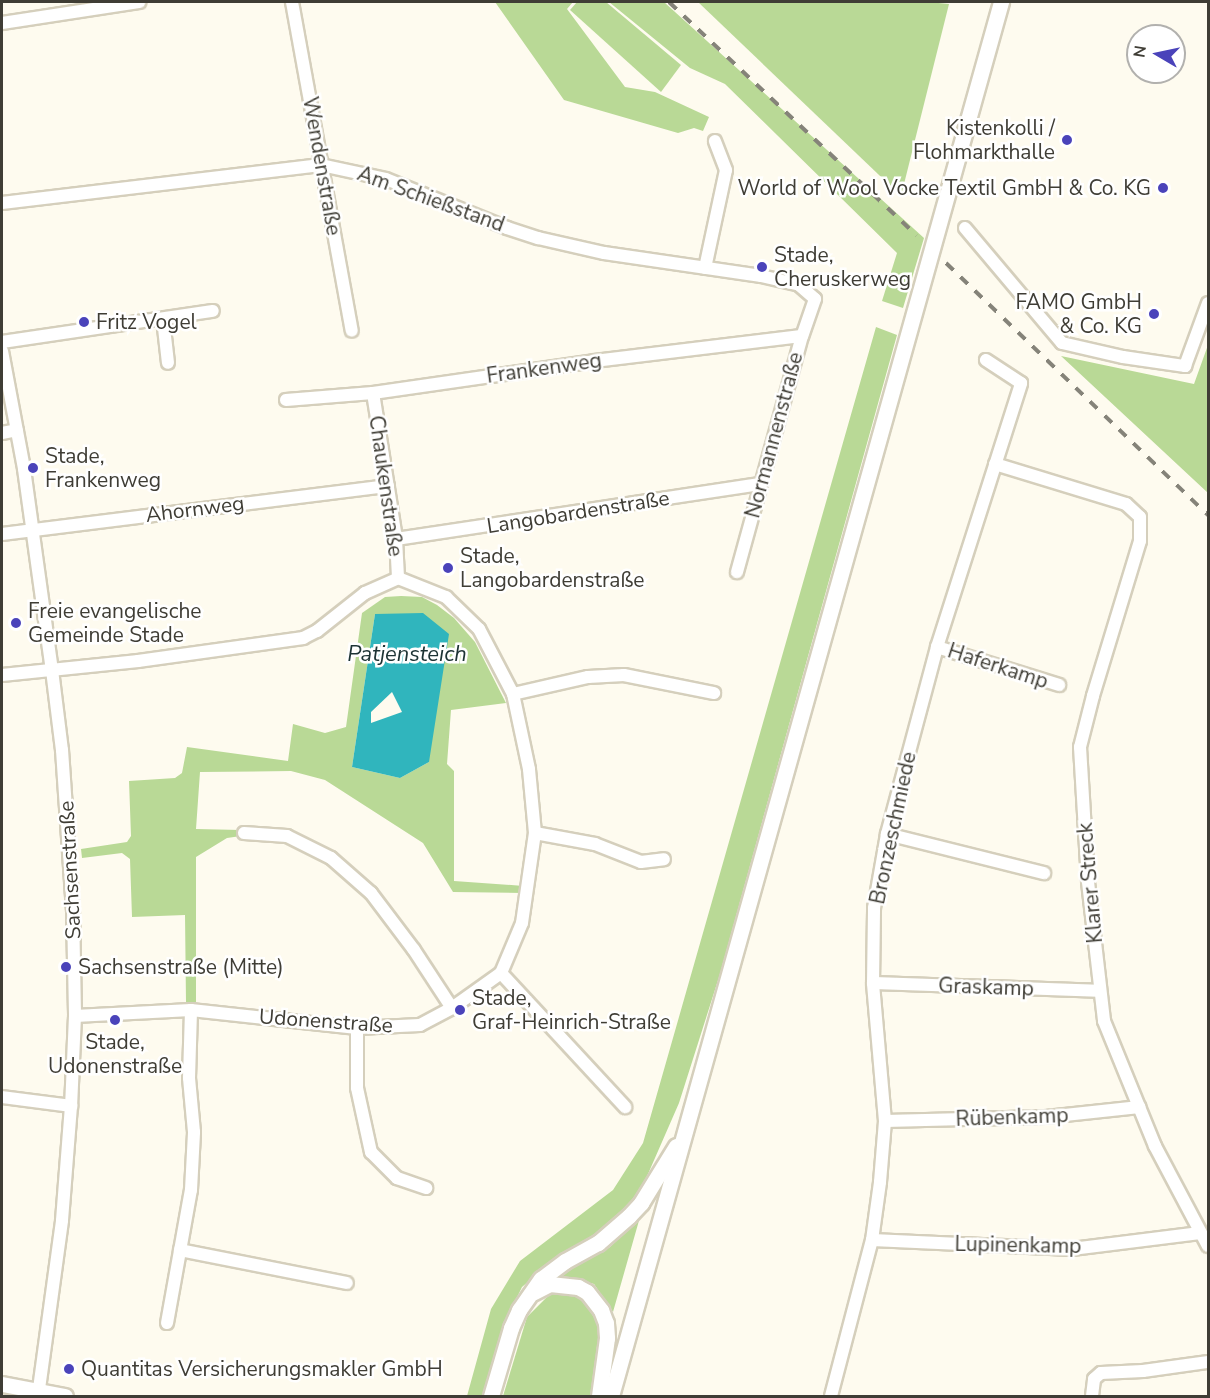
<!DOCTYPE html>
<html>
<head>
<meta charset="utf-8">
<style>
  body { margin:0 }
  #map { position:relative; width:1210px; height:1398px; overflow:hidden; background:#fefbef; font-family:"Nunito Sans",sans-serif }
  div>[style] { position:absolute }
  .green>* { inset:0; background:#b9d996 }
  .water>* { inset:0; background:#30b5bd }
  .roads { filter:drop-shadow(2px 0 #d5cfbc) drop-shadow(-2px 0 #d5cfbc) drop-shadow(0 2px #d5cfbc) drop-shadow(0 -2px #d5cfbc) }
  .minor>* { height:12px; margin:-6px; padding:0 6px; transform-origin:6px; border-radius:6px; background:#fff }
  .major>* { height:15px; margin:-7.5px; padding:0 7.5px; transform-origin:7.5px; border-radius:7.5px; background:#fff }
  .rail>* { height:4px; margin-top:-2px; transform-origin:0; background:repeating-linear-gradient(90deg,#858379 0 10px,transparent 0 20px) }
  .dots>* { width:16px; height:16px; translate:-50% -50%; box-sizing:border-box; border:3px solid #fff; border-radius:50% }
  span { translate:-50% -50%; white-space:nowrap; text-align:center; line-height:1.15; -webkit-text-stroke:5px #fff; paint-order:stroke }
  .poi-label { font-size:21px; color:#3f3d35 }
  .right { translate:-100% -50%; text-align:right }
  .left { translate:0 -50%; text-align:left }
  .street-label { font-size:21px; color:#3f3d35 }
  .water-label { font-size:22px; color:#1d3334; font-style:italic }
  .frame { position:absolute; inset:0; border:3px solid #3f3d35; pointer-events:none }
  .north { position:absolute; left:1126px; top:24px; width:60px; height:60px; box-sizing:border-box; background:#fff; border:2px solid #b2b1ae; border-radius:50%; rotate:279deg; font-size:16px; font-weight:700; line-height:24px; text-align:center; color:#3f3d35 }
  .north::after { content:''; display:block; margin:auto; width:21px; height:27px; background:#4a43ba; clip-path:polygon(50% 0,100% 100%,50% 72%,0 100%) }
</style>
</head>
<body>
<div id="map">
  <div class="green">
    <div style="clip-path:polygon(495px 2px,573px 2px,567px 9px,625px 87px,655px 92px,709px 117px,703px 131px,694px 128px,678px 133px,564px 100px)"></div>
    <div style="clip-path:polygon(577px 2px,606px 2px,681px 65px,661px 92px,570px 10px)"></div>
    <div style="clip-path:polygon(609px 2px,664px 2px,924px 238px,903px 308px,882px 301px,897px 253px,725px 84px,690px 68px)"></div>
    <div style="clip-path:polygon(698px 2px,928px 2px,949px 4px,901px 196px)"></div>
    <div style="clip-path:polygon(876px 327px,897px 335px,720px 974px,679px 1103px,641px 1190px,603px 1232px,545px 1267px,522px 1287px,505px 1322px,482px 1396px,467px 1396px,491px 1309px,520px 1261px,613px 1190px,643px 1143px)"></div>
    <div style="clip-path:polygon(1208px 345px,1208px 493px,1061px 356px,1194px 384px)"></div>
    <div style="clip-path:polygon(evenodd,401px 596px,422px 597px,437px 605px,454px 618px,475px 642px,506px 703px,451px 710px,447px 764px,454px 771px,454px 881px,524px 886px,523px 893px,453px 892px,423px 843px,325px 780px,291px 771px,200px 772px,196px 829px,241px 830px,241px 836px,227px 838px,196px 857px,196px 1003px,186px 1003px,185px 915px,132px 917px,130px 859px,122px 853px,82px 858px,81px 849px,127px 842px,131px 836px,129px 781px,175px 778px,182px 773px,187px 747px,288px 761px,293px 724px,325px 733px,346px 727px,362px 613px,385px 597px,401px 596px,375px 614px,429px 762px,400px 778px,352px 767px,375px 614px)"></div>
    <div style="clip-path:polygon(640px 1217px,613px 1312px,594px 1284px,559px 1275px,610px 1247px)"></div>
    <div style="clip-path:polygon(553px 1291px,584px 1296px,601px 1320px,595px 1396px,503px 1396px,527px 1317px)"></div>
  </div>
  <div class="water">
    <div style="clip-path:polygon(evenodd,423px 613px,449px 634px,429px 762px,400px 778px,352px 767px,375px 614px,423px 613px,392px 692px,402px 712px,371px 723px,371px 712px,392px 692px)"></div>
  </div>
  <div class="roads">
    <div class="minor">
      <div style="left:292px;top:2px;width:334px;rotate:79.7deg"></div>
      <div style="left:2px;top:23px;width:139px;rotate:-8.7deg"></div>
      <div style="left:2px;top:203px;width:321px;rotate:-6.8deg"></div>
      <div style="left:321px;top:165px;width:66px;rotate:12.2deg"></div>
      <div style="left:386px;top:179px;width:131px;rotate:22deg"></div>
      <div style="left:507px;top:228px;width:33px;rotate:18deg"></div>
      <div style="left:538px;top:238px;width:68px;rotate:12.8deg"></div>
      <div style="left:604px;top:253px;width:159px;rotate:8.3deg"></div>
      <div style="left:761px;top:276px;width:39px;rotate:13deg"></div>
      <div style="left:799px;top:285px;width:21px;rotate:41deg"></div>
      <div style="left:815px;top:299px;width:39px;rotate:109deg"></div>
      <div style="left:802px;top:336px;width:245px;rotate:105.4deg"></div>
      <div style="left:965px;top:228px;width:150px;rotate:49.9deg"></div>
      <div style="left:1062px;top:343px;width:63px;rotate:12.9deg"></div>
      <div style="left:1123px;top:357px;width:63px;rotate:8.3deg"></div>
      <div style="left:1185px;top:366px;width:67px;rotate:-69.9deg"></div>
      <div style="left:705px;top:268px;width:100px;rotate:-77.9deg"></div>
      <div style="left:726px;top:170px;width:31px;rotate:-111deg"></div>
      <div style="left:163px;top:319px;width:44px;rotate:83.5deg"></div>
      <div style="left:2px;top:342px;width:213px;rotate:-8.4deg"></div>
      <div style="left:2px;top:351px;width:120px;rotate:79.4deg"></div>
      <div style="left:24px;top:469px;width:203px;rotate:82.1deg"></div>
      <div style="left:52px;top:670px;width:81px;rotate:82.9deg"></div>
      <div style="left:62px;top:750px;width:160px;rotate:86.1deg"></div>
      <div style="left:73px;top:910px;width:106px;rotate:88.9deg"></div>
      <div style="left:75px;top:1016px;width:90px;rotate:92.5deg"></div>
      <div style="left:71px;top:1106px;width:115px;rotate:94.5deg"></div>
      <div style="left:62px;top:1221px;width:171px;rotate:97.8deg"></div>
      <div style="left:373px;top:393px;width:148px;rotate:81deg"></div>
      <div style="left:396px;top:539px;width:39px;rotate:87deg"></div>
      <div style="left:286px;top:400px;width:87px;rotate:-4.6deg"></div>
      <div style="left:373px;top:393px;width:223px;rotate:-8.2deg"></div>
      <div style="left:594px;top:361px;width:209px;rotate:-6.9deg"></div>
      <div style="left:2px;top:433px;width:15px;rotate:-11deg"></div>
      <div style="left:995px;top:464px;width:137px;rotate:17deg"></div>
      <div style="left:1126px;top:504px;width:19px;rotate:43deg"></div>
      <div style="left:1140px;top:517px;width:24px;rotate:90deg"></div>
      <div style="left:1140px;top:541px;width:162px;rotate:106.9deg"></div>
      <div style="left:1093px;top:696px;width:53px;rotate:104.3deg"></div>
      <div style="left:1080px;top:747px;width:135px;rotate:86.6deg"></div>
      <div style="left:1088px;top:882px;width:140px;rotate:83.4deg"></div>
      <div style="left:1104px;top:1021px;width:135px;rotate:67.8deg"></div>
      <div style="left:1155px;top:1146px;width:113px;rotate:62.1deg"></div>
      <div style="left:2px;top:534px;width:389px;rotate:-7.1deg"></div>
      <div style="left:396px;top:539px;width:368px;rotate:-8.6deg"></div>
      <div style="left:937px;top:647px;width:128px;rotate:17.3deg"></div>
      <div style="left:2px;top:675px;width:137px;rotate:-5.9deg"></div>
      <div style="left:138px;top:661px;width:167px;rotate:-7.9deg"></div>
      <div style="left:303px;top:638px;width:16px;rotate:-27deg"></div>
      <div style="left:317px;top:631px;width:61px;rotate:-38.4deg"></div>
      <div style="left:365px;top:593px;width:36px;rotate:-24deg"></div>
      <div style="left:513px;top:694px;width:77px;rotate:-12.8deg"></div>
      <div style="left:588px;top:677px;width:36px;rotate:-3deg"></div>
      <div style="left:624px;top:675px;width:92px;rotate:11.3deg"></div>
      <div style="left:244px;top:833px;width:43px;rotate:4deg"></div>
      <div style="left:287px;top:836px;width:49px;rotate:26.6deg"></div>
      <div style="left:331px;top:858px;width:53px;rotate:41.2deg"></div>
      <div style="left:371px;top:893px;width:71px;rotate:53deg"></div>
      <div style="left:414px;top:950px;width:69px;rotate:56.8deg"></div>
      <div style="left:535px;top:833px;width:61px;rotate:10.4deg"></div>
      <div style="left:595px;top:844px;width:49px;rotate:21.4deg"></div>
      <div style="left:641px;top:862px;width:23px;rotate:-7deg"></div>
      <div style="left:887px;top:834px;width:162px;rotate:14deg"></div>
      <div style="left:501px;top:973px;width:183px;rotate:47.2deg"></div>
      <div style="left:873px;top:983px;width:226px;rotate:2deg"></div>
      <div style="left:75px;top:1016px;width:116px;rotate:-3deg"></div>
      <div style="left:191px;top:1010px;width:167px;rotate:6.2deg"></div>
      <div style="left:357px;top:1028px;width:63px;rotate:-2.7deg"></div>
      <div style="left:420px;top:1025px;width:36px;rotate:-28deg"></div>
      <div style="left:452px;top:1008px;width:60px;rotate:-35.5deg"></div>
      <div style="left:501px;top:973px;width:54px;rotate:-67.2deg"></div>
      <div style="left:522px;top:923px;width:91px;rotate:-81.8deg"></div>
      <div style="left:535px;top:833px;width:64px;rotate:-95.4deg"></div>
      <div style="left:529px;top:769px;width:77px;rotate:-102deg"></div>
      <div style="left:513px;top:694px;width:73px;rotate:-117.6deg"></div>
      <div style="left:479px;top:629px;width:46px;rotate:-135.9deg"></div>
      <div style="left:446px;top:597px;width:52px;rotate:-158.4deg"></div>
      <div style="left:357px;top:1028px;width:60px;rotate:90deg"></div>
      <div style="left:357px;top:1088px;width:66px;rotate:77.7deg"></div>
      <div style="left:371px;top:1152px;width:37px;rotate:45deg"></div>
      <div style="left:397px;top:1178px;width:31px;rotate:19deg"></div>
      <div style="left:2px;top:1097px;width:70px;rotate:7.4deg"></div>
      <div style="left:885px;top:1121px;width:161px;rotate:-1.4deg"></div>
      <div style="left:1046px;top:1117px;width:94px;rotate:-6.1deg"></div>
      <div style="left:872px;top:1240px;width:200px;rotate:2.6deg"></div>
      <div style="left:1072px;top:1249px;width:129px;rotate:-7.1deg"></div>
      <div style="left:180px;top:1250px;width:170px;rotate:11.2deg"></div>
      <div style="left:167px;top:1323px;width:135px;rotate:-79.8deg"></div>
      <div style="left:191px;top:1190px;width:58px;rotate:-87deg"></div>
      <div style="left:194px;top:1132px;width:54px;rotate:-95.3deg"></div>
      <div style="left:189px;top:1078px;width:68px;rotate:-88.3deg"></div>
      <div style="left:831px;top:1396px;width:161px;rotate:-75.3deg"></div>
      <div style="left:872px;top:1240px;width:59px;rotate:-82.1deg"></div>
      <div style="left:880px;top:1182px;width:61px;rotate:-85.3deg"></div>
      <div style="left:885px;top:1121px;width:139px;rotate:-95deg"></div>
      <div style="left:873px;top:983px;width:75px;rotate:-89.2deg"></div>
      <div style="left:874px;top:908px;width:75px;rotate:-80deg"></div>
      <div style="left:887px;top:834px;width:194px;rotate:-75deg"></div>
      <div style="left:937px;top:647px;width:277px;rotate:-72.3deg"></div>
      <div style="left:1021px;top:383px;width:42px;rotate:-146.7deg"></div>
      <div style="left:1092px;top:1396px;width:17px;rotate:-83deg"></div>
      <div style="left:1094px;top:1379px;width:9px;rotate:-41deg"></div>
      <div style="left:1101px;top:1373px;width:42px;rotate:-2.7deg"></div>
      <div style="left:1143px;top:1371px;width:66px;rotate:-7.9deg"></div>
    </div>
    <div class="major">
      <div style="left:534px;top:1292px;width:18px;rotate:-27deg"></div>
      <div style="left:550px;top:1284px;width:28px;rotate:6deg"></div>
      <div style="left:578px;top:1287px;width:10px;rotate:29deg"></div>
      <div style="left:587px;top:1292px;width:23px;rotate:52deg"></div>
      <div style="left:601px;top:1310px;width:14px;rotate:69deg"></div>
      <div style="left:606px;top:1323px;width:15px;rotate:86deg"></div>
      <div style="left:607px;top:1338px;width:59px;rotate:97.9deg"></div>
      <div style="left:2px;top:1384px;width:64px;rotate:10.8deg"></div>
      <div style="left:491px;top:1396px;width:71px;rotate:-73.6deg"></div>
      <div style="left:511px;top:1328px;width:20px;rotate:-66deg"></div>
      <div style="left:519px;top:1310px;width:38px;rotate:-55deg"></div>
      <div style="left:541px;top:1279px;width:30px;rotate:-37deg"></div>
      <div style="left:565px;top:1261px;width:38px;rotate:-29deg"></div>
      <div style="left:598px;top:1243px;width:41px;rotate:-41.1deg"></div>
      <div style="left:629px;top:1216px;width:18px;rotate:-47deg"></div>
      <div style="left:641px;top:1203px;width:67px;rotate:-58.4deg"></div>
      <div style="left:611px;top:1396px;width:1448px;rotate:-74.37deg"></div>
    </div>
  </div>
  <div class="rail">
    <div style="left:669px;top:2px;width:340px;rotate:43.3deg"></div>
    <div style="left:946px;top:263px;width:364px;rotate:43.9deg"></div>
  </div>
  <div class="dots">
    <div style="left:1067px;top:140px;background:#4a43ba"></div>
    <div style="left:1163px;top:188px;background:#4a43ba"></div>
    <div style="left:762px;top:267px;background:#4a43ba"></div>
    <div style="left:1154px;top:314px;background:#4a43ba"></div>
    <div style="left:84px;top:322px;background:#4a43ba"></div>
    <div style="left:33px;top:468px;background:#4a43ba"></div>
    <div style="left:448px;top:568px;background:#4a43ba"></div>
    <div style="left:16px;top:623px;background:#4a43ba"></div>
    <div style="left:66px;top:967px;background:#4a43ba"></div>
    <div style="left:460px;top:1010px;background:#4a43ba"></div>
    <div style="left:115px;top:1020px;background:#4a43ba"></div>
    <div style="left:69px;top:1369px;background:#4a43ba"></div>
  </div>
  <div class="poi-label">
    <span class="right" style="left:1055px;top:140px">Kistenkolli /<br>Flohmarkthalle</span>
    <span class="right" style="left:1151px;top:188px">World of Wool Vocke Textil GmbH &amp; Co. KG</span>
    <span class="left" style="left:774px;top:267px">Stade,<br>Cheruskerweg</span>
    <span class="right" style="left:1142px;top:314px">FAMO GmbH<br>&amp; Co. KG</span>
    <span class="left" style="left:96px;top:322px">Fritz Vogel</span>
    <span class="left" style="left:45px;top:468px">Stade,<br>Frankenweg</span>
    <span class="left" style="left:460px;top:568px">Stade,<br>Langobardenstraße</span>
    <span class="left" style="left:28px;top:623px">Freie evangelische<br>Gemeinde Stade</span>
    <span class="left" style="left:78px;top:967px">Sachsenstraße (Mitte)</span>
    <span class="left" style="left:472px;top:1010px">Stade,<br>Graf-Heinrich-Straße</span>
    <span style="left:115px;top:1054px">Stade,<br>Udonenstraße</span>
    <span class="left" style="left:81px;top:1369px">Quantitas Versicherungsmakler GmbH</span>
  </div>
  <div class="street-label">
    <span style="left:322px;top:166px;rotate:80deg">Wendenstraße</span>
    <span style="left:431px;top:199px;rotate:20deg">Am Schießstand</span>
    <span style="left:544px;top:368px;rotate:-8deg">Frankenweg</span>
    <span style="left:774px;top:435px;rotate:-75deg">Normannenstraße</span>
    <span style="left:386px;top:486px;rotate:82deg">Chaukenstraße</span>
    <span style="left:195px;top:509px;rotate:-7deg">Ahornweg</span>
    <span style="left:578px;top:512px;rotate:-9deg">Langobardenstraße</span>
    <span style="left:998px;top:666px;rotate:18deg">Haferkamp</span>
    <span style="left:893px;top:828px;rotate:-78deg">Bronzeschmiede</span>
    <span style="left:70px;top:870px;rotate:-93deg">Sachsenstraße</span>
    <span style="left:1090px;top:883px;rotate:-95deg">Klarer Streck</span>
    <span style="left:986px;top:987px;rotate:2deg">Graskamp</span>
    <span style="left:326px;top:1021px;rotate:4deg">Udonenstraße</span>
    <span style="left:1012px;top:1117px;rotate:-2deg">Rübenkamp</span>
    <span style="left:1018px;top:1245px;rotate:1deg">Lupinenkamp</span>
  </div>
  <div class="water-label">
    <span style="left:407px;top:655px">Patjensteich</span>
  </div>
  <div class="frame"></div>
  <div class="north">N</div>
</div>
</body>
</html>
